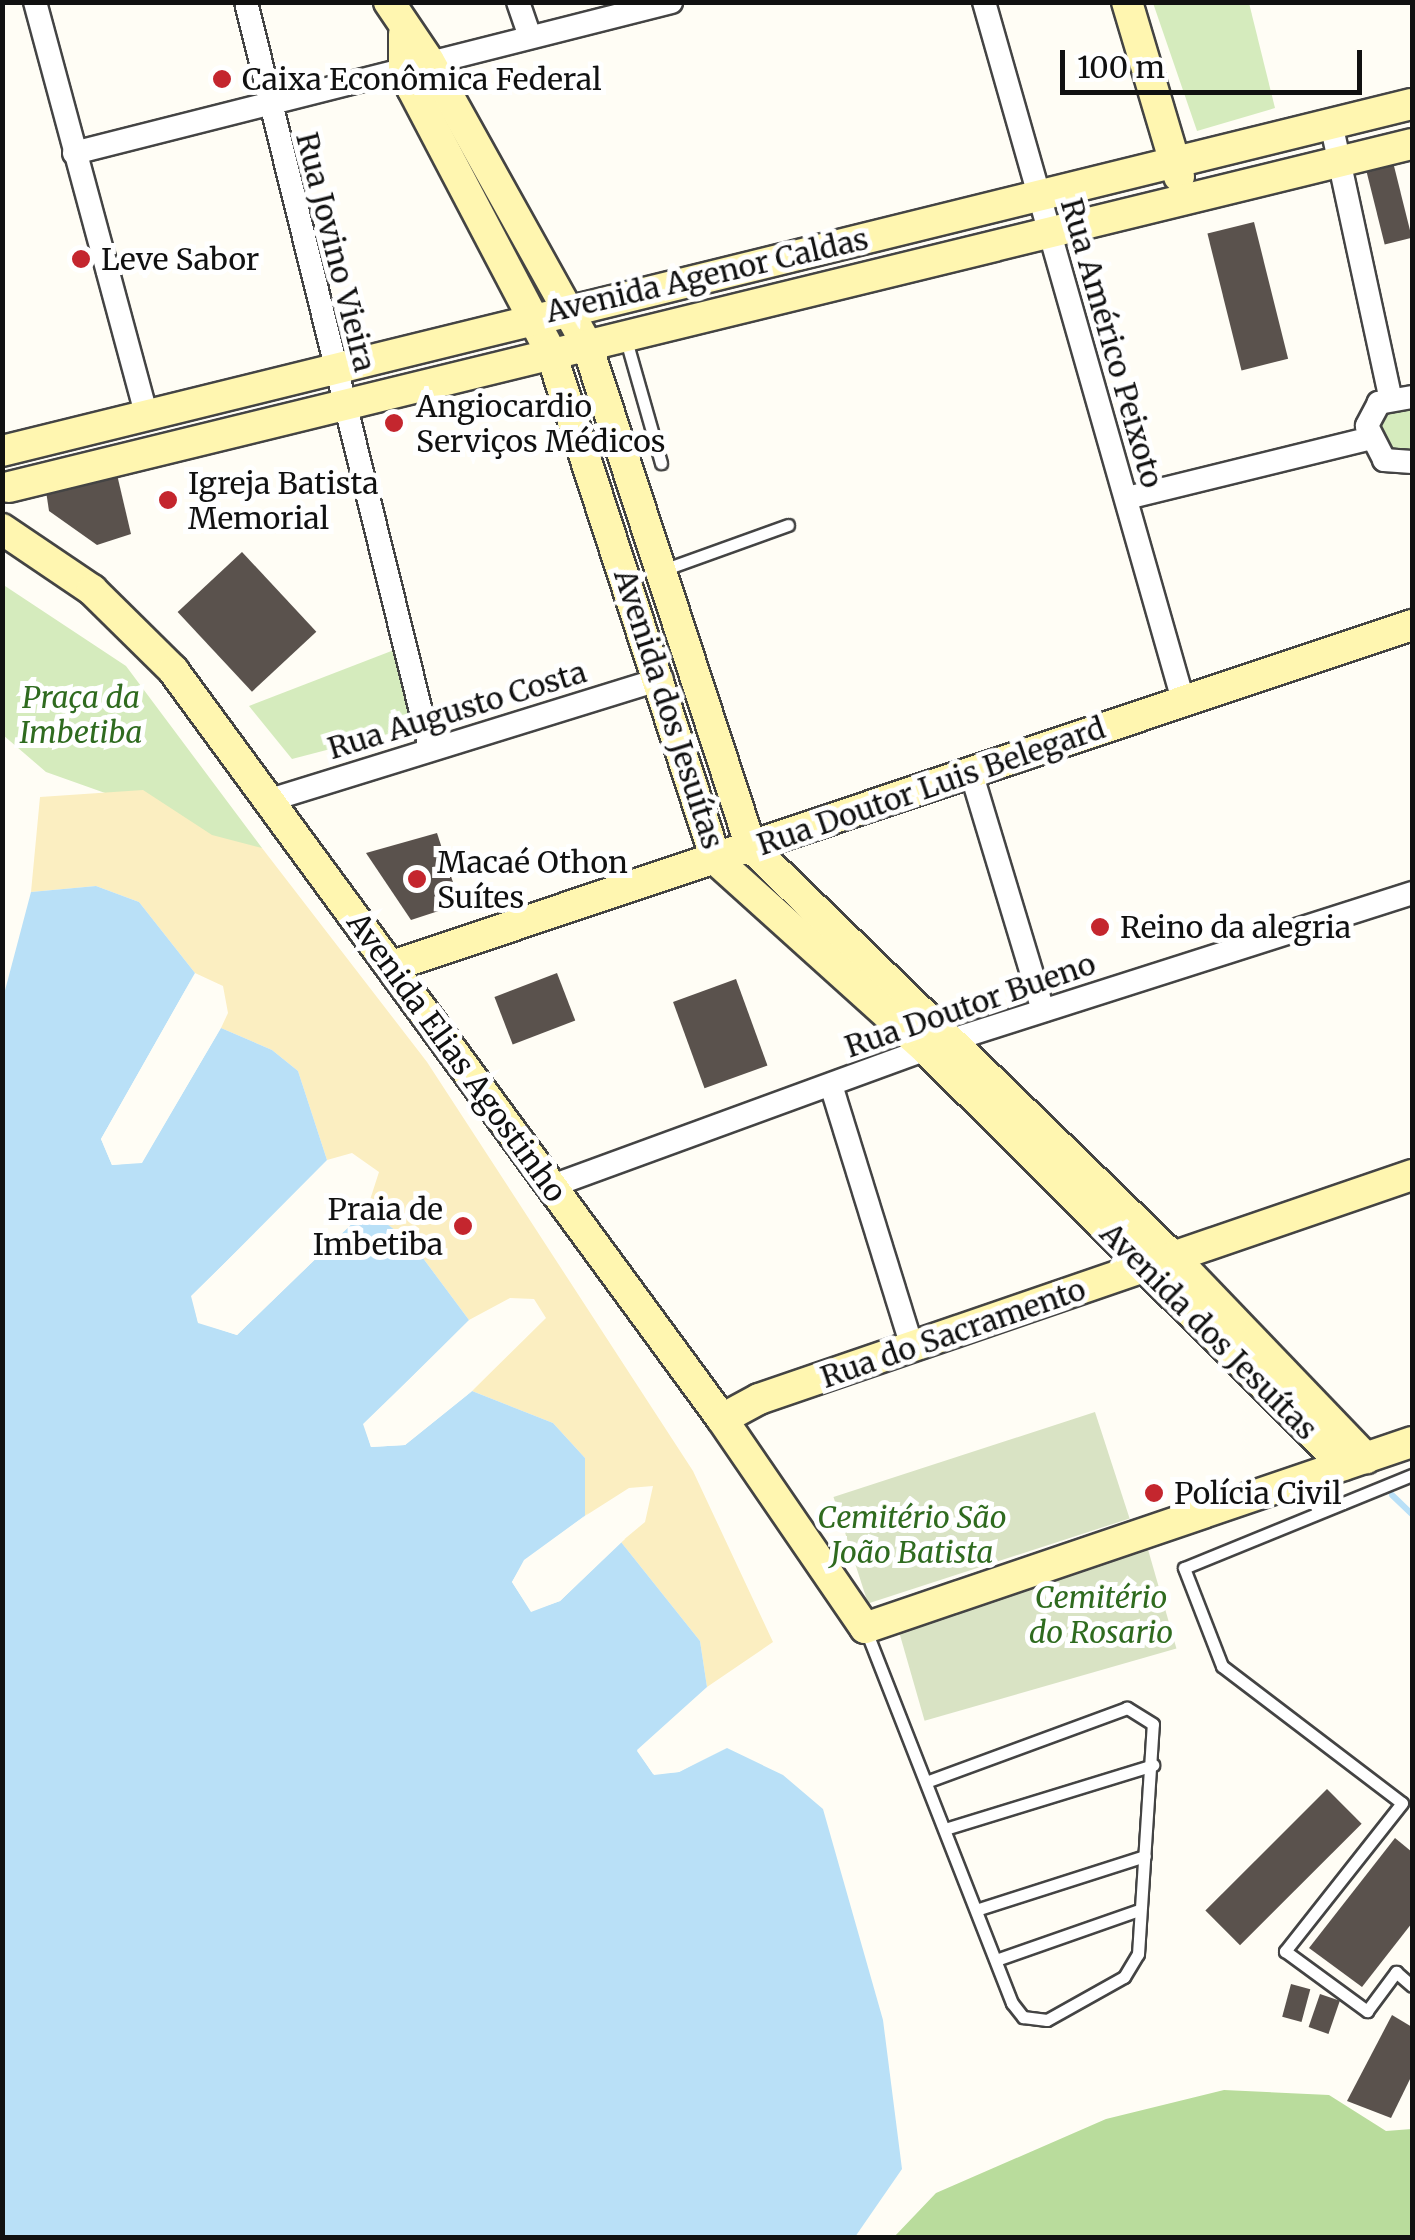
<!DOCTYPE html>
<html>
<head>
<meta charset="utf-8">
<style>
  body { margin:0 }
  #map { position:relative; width:1415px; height:2240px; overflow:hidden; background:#fffdf5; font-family:Merriweather,serif }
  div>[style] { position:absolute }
  .green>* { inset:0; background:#d5ebbd }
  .forest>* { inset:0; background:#b9dc9c }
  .sand>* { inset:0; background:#fbeec1 }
  .cemetery>* { inset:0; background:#d9e3c4; transform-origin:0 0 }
  .water>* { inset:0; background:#b9e0f7 }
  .pier>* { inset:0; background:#fffdf5 }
  .stream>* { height:6px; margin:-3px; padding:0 3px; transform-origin:3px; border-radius:3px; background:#b9e0f7 }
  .building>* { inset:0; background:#5a524d; transform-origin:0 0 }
  .roads { filter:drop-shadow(2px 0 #444) drop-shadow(-2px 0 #444) drop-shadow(0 2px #444) drop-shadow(0 -2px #444) }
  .lane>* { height:11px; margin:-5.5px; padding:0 5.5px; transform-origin:5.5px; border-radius:5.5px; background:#fff }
  .street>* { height:22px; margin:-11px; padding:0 11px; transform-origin:11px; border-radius:11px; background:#fff }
  .secondary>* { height:30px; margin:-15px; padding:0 15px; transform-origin:15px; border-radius:15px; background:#fff6b0 }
  .dots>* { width:28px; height:28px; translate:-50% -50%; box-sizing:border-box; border:5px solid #fff; border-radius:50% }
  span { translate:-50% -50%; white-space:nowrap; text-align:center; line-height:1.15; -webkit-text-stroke:10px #fff; paint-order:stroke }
  .poi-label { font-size:30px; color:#111 }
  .left { translate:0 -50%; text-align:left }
  .right { translate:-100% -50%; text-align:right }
  .street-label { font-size:30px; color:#111 }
  .park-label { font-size:30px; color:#2f6b1f; font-style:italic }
  .frame { position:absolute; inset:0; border:5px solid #111; pointer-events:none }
  .scale { position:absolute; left:1060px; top:50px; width:302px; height:45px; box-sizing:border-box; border:5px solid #111; border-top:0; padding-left:12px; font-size:30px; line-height:35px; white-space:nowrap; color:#111; -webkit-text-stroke:8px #fff; paint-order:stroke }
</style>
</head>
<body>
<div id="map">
  <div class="green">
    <div style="clip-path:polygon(1153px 3px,1249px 3px,1275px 108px,1197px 131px)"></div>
    <div style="clip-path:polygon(1412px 403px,1412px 457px,1391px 458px,1374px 418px)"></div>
    <div style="clip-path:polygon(2px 584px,126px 666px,262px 848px,242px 857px,122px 799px,46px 772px,3px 735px)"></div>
    <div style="clip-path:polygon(394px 650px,411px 728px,292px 759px,249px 706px)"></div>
  </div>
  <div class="forest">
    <div style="clip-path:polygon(1224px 2090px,1329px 2095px,1386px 2131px,1412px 2129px,1412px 2237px,894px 2237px,936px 2193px,1106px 2119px)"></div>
  </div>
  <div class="sand">
    <div style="clip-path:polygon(143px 790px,212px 835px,262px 848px,427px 1062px,693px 1471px,773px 1642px,707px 1687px,700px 1641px,621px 1542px,645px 1522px,653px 1486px,629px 1488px,585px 1516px,585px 1458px,553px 1423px,472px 1391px,546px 1318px,534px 1299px,510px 1298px,469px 1320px,411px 1242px,367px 1209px,379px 1172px,352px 1153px,327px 1160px,298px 1071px,272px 1050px,221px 1028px,228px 1013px,223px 986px,195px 973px,139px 902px,96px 886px,31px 892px,40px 797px)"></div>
  </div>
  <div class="cemetery">
    <div style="left:1095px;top:1412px;width:112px;height:275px;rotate:72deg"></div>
    <div style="left:1145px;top:1539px;width:114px;height:262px;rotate:74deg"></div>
  </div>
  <div class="water">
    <div style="clip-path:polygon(96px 886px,139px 902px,195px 973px,101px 1139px,112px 1165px,142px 1162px,221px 1028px,272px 1050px,298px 1071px,327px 1160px,192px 1296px,198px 1322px,237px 1335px,367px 1209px,411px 1242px,469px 1320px,364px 1424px,371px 1447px,405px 1445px,472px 1391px,553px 1423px,585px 1458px,585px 1516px,525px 1560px,512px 1582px,531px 1611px,560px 1601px,621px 1542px,700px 1641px,707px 1687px,637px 1750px,653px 1774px,679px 1772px,727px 1748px,783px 1775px,823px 1809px,883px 2020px,902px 2169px,855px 2237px,3px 2238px,3px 998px,31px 892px)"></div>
  </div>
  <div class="pier">
    <div style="clip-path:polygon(195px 973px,106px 1139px,115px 1160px,139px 1158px,223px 1024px,142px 1163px,112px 1165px,101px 1139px)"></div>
    <div style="clip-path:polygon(332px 1158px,197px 1297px,202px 1319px,236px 1329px,367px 1209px,237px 1335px,198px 1323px,191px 1296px)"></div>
    <div style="clip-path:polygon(473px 1318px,369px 1426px,374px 1442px,403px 1440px,476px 1388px,405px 1445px,371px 1447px,363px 1424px)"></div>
    <div style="clip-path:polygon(590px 1512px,528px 1564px,518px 1582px,533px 1606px,557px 1597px,618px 1538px,625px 1539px,560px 1601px,531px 1612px,512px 1582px,524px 1560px)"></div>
    <div style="clip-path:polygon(712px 1684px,643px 1751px,656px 1770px,731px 1744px,679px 1772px,654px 1775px,637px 1751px)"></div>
  </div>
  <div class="stream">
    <div style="left:1392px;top:1495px;width:28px;rotate:44deg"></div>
  </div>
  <div class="building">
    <div style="left:1393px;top:162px;width:78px;height:28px;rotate:76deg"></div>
    <div style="left:1254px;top:222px;width:141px;height:48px;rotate:76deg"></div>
    <div style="clip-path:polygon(115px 466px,131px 534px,97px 545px,49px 511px,46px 491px)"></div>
    <div style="left:242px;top:552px;width:109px;height:88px;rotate:47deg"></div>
    <div style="clip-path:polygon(437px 833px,460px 904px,411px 920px,366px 853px)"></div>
    <div style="left:557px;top:973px;width:51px;height:67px;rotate:69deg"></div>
    <div style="left:736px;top:979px;width:92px;height:67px;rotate:70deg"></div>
    <div style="left:1327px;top:1789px;width:49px;height:172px;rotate:45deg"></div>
    <div style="clip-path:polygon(1395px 1838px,1412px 1852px,1412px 1923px,1362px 1987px,1309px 1948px)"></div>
    <div style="left:1291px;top:1984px;width:20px;height:34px;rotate:15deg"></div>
    <div style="left:1320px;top:1994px;width:21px;height:35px;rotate:19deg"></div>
    <div style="clip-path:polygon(1392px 2015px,1412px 2027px,1412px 2075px,1391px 2118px,1347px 2101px)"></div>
  </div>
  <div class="roads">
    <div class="lane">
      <div style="left:626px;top:340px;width:128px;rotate:74.1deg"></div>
      <div style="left:660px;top:571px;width:136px;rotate:-19.8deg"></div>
      <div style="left:1412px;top:1475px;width:246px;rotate:157.8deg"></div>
      <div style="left:1184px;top:1568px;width:105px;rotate:68.8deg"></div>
      <div style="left:1222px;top:1666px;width:226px;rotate:37.3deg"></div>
      <div style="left:1402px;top:1803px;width:189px;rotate:128.3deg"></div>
      <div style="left:1285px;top:1951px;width:102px;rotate:36.2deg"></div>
      <div style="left:1367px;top:2011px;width:49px;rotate:-53.4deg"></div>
      <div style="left:1396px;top:1972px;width:21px;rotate:41deg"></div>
      <div style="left:865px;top:1628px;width:403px;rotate:68.6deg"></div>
      <div style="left:1012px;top:2003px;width:18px;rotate:52deg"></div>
      <div style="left:1023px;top:2017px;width:24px;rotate:7deg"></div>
      <div style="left:1047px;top:2020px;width:88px;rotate:-29.2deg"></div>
      <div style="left:1124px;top:1977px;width:27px;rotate:-59deg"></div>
      <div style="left:1138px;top:1954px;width:230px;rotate:-86.3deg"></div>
      <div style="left:1153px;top:1724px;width:31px;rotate:-148deg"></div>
      <div style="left:1127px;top:1708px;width:211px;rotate:159.8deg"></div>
      <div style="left:945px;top:1829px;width:218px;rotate:-17.1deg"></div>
      <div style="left:979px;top:1909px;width:174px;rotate:-17.7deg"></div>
      <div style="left:996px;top:1960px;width:151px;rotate:-19.3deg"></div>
    </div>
    <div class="street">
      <div style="left:35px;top:2px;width:424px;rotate:74.9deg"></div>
      <div style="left:246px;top:2px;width:768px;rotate:76.14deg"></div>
      <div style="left:518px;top:2px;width:36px;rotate:71deg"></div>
      <div style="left:984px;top:2px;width:726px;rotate:74.09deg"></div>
      <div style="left:1331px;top:123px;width:280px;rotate:77.8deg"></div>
      <div style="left:74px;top:153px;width:616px;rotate:-14.19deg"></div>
      <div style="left:1412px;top:397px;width:34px;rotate:170deg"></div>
      <div style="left:1379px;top:403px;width:26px;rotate:118deg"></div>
      <div style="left:1367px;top:426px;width:38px;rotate:63deg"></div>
      <div style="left:1384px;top:460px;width:28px;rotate:4deg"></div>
      <div style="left:1127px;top:498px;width:248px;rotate:-13.8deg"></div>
      <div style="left:971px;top:772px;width:249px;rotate:73.2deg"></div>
      <div style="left:270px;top:800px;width:410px;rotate:-17.2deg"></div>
      <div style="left:831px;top:1085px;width:274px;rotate:72.8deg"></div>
      <div style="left:552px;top:1186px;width:426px;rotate:-20.1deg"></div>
      <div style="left:952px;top:1040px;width:483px;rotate:-17.7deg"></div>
    </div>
    <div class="secondary">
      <div style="left:389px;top:2px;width:71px;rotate:55.9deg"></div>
      <div style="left:429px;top:61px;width:325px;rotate:60.9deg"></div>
      <div style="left:587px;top:345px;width:528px;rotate:71.91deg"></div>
      <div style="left:751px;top:847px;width:588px;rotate:44.17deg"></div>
      <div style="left:1173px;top:1257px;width:279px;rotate:46.2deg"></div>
      <div style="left:1127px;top:2px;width:182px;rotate:73.4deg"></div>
      <div style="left:404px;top:34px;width:34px;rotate:90deg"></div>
      <div style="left:404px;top:68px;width:22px;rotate:68deg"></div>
      <div style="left:412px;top:88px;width:299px;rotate:62.3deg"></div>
      <div style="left:551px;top:353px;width:533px;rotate:71.97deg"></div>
      <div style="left:716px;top:860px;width:284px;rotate:42deg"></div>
      <div style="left:927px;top:1050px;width:588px;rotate:44.86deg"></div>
      <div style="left:2px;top:451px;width:1452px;rotate:-13.83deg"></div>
      <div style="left:9px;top:487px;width:1444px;rotate:-13.74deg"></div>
      <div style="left:2px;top:529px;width:109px;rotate:34.1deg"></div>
      <div style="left:92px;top:590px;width:114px;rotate:44.6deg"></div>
      <div style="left:173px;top:670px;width:929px;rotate:53.76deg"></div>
      <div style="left:722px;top:1419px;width:253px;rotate:55.6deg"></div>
      <div style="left:865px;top:1628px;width:578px;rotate:-18.78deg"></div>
      <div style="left:392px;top:966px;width:1075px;rotate:-18.49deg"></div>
      <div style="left:722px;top:1419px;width:42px;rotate:-28.4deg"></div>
      <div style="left:759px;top:1399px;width:690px;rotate:-18.93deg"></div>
    </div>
  </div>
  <div class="dots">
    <div style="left:222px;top:79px;background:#c4262e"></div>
    <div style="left:81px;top:259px;background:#c4262e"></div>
    <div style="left:394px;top:423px;background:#c4262e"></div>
    <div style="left:168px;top:500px;background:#c4262e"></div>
    <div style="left:417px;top:879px;background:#c4262e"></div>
    <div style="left:1100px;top:927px;background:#c4262e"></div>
    <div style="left:463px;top:1226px;background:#c4262e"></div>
    <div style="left:1154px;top:1493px;background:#c4262e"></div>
  </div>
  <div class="poi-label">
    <span class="left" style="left:242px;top:79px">Caixa Econômica Federal</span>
    <span class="left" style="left:101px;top:259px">Leve Sabor</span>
    <span class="left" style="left:416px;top:423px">Angiocardio<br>Serviços Médicos</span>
    <span class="left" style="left:188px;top:500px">Igreja Batista<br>Memorial</span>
    <span class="left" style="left:437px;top:879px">Macaé Othon<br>Suítes</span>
    <span class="left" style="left:1120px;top:927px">Reino da alegria</span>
    <span class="right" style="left:443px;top:1226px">Praia de<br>Imbetiba</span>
    <span class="left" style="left:1174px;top:1493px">Polícia Civil</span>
  </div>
  <div class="street-label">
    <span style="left:336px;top:252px;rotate:76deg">Rua Jovino Vieira</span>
    <span style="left:707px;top:275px;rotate:-13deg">Avenida Agenor Caldas</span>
    <span style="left:1112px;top:343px;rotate:74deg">Rua Américo Peixoto</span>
    <span style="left:669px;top:709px;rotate:72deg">Avenida dos Jesuítas</span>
    <span style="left:457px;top:710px;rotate:-17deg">Rua Augusto Costa</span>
    <span style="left:931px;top:786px;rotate:-19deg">Rua Doutor Luis Belegard</span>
    <span style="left:970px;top:1005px;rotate:-19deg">Rua Doutor Bueno</span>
    <span style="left:457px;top:1057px;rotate:54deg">Avenida Elias Agostinho</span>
    <span style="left:1209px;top:1331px;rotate:45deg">Avenida dos Jesuítas</span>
    <span style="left:953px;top:1333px;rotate:-19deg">Rua do Sacramento</span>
  </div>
  <div class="park-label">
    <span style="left:81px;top:714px">Praça da<br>Imbetiba</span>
    <span style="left:912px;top:1534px">Cemitério São<br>João Batista</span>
    <span style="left:1101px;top:1614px">Cemitério<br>do Rosario</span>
  </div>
  <div class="frame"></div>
  <div class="scale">100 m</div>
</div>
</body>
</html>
